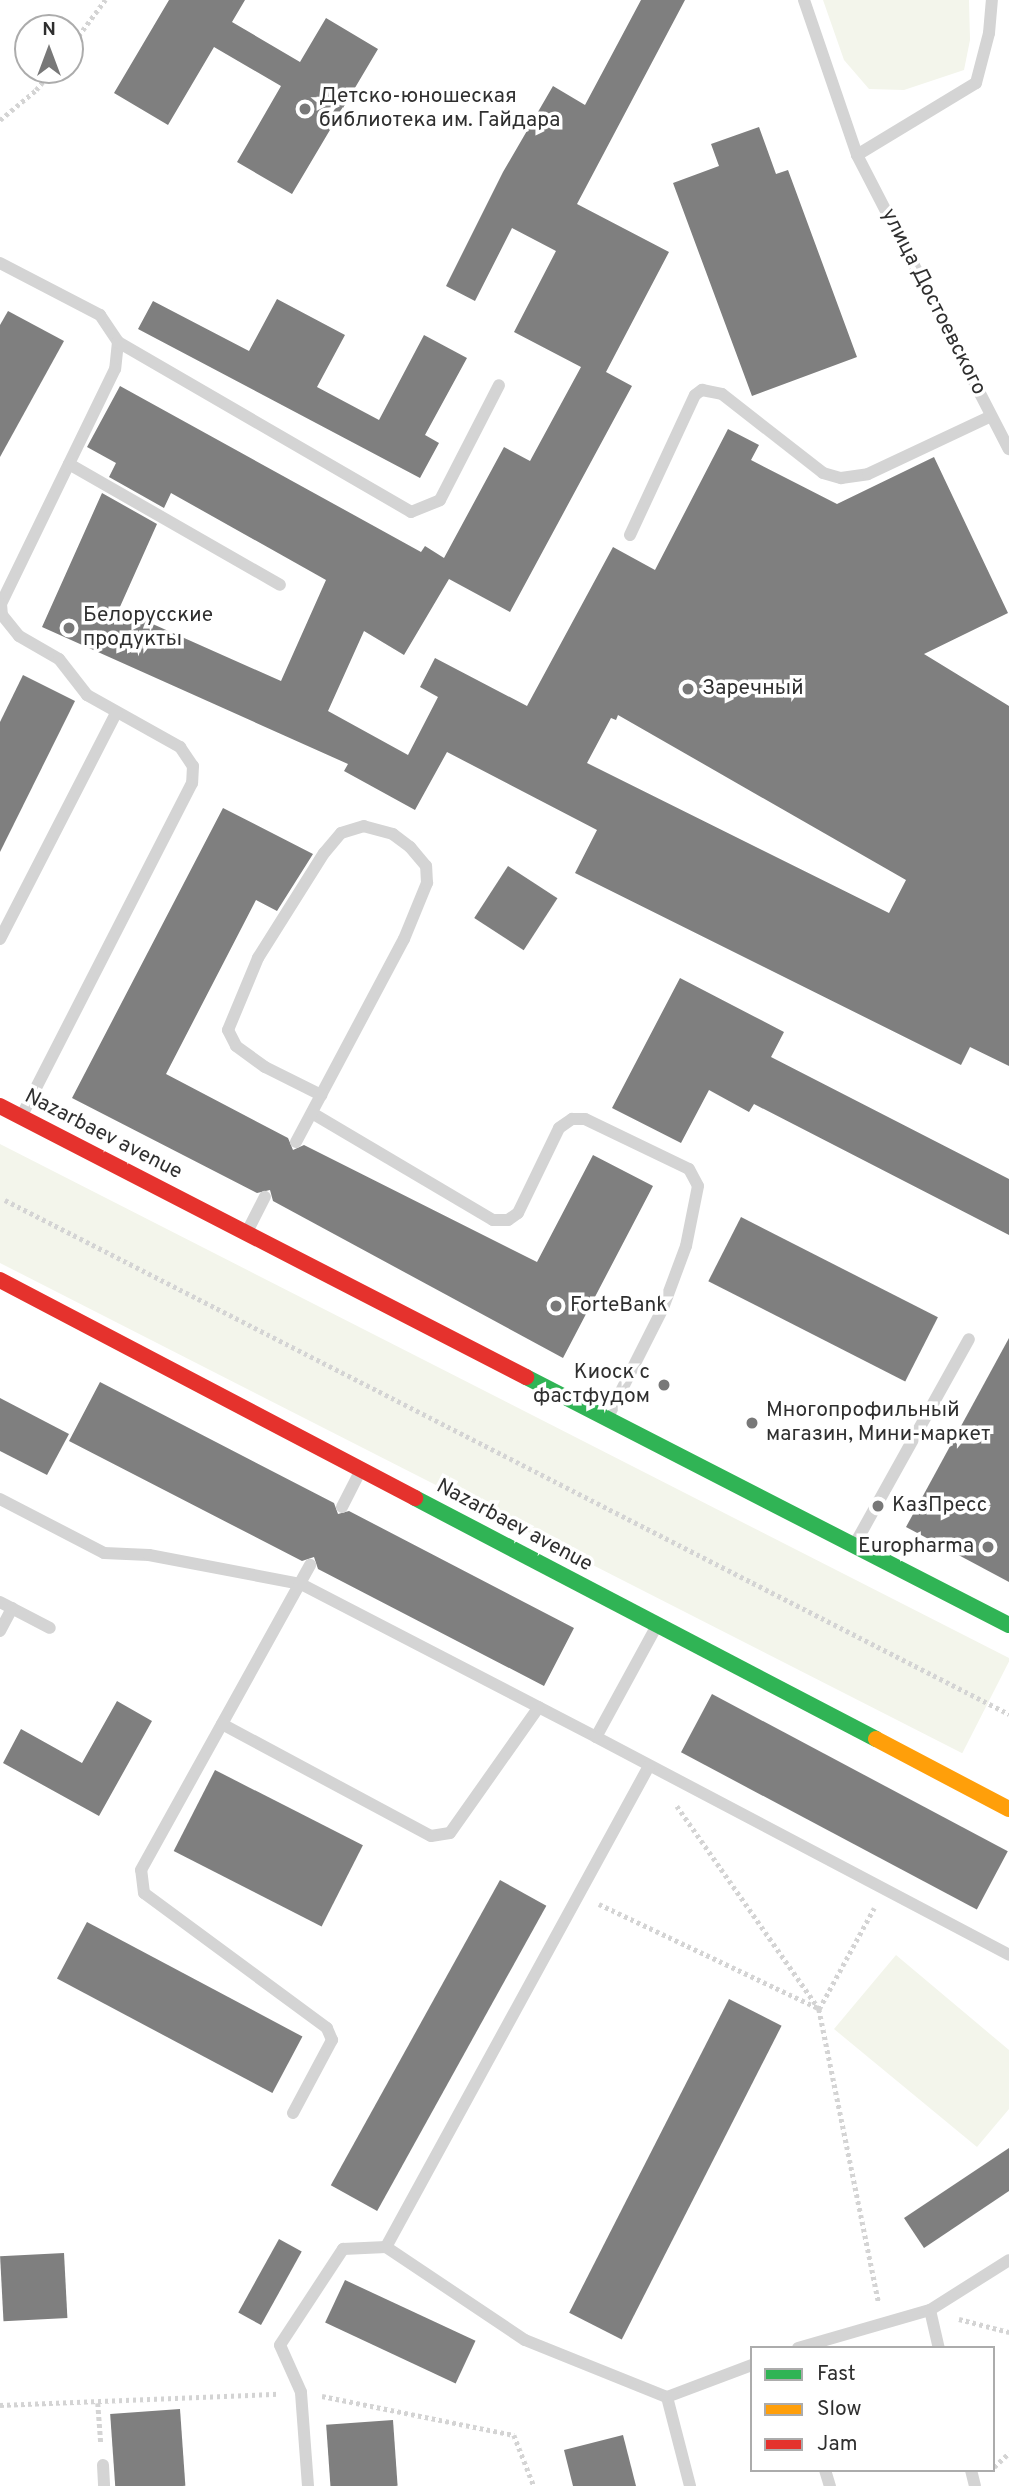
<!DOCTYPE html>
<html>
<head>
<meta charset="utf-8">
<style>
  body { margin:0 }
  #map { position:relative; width:1009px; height:2486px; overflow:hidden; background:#fff; font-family:Overpass,sans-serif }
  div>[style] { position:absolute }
  .green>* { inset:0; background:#f3f5eb; transform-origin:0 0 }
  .building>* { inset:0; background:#7f7f7f; transform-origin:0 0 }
  .path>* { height:4.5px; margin-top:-2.25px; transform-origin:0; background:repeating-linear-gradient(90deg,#d4d4d4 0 3.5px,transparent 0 7px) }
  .lane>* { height:12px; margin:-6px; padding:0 6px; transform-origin:6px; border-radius:6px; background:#d4d4d4 }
  .fast>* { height:16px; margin:-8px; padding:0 8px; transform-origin:8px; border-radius:8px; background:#30b455 }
  .slow>* { height:16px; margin:-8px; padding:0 8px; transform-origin:8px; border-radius:8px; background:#ff9f0a }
  .jam>* { height:16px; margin:-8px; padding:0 8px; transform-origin:8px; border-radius:8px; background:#e5322d }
  .dots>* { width:19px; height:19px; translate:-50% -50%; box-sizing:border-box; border:4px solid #fff; border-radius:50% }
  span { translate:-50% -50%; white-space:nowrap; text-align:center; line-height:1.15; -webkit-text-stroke:7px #fff; paint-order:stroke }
  .poi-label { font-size:21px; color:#2f2f2f }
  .left { translate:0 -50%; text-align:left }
  .right { translate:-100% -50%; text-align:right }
  .street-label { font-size:21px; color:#2f2f2f }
  .legend { position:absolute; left:750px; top:2346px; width:245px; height:126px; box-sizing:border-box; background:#fff; border:2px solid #acacac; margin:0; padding:9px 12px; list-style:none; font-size:21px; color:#2f2f2f }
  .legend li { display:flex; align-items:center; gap:14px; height:35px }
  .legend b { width:35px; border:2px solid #acacac }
  .north { position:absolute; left:14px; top:14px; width:70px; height:70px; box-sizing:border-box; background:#fff; border:2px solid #acacac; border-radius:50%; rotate:0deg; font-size:19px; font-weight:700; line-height:28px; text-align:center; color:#2f2f2f }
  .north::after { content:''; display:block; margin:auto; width:24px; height:32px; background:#787878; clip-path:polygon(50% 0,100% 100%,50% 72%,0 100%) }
</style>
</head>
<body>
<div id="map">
  <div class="green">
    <div style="clip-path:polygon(823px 0,969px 0,970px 40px,964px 70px,904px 90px,869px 89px,844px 60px)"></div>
    <div style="left:0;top:1144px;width:1134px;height:106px;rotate:27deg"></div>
    <div style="clip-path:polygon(896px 1955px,1009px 2050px,1009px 2109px,977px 2147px,834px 2029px)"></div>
  </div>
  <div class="building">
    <div style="clip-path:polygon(169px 0,245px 0,232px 22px,300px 62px,326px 18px,378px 49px,292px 194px,237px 162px,281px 86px,214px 47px,168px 125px,114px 93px)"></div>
    <div style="clip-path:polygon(evenodd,641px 0,685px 0,577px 204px,669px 252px,606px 372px,632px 386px,510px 612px,449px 579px,404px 655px,364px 631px,328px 711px,408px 755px,438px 697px,420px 687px,435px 658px,527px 706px,613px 547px,655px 570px,728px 429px,759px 445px,751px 460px,837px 504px,934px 457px,1008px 613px,924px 654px,1009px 706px,1009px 1066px,970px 1047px,961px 1065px,575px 873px,597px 830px,447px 752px,415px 810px,344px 771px,348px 764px,42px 627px,102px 493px,157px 524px,119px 609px,281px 681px,326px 580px,171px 493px,164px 508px,109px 477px,116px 463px,87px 447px,120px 386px,421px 552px,425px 546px,444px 558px,504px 447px,530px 461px,581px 367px,514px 332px,556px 251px,512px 228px,475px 301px,446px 286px,503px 172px,553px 86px,585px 105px,641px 0,618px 715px,906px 880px,889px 913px,587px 763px,611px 718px,616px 720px,618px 715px)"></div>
    <div style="clip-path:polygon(759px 127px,776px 174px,788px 170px,857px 357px,752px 396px,673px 183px,719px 166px,711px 144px)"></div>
    <div style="clip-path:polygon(277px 299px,345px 335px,317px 387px,379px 420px,424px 335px,467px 358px,425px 435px,439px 443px,420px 478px,138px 329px,153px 301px,249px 351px)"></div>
    <div style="clip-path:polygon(8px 311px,64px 341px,0 457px,0 325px)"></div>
    <div style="clip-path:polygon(23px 675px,75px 701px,0 852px,0 722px)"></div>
    <div style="clip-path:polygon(223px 808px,313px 854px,277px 911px,256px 900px,166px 1074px,288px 1138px,293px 1150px,304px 1145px,537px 1262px,593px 1155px,653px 1186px,563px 1358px,273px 1201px,270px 1190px,257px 1193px,72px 1098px)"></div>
    <div style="left:508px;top:866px;width:59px;height:62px;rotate:33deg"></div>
    <div style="clip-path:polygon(680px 978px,784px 1032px,771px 1057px,1009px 1179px,1009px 1235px,754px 1104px,749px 1112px,709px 1090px,681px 1143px,612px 1108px)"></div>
    <div style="left:741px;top:1217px;width:221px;height:72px;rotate:27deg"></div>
    <div style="clip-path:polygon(1009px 1338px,1009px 1582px,906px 1527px)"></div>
    <div style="clip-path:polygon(100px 1382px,334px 1503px,338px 1514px,349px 1511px,574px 1628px,544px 1686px,318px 1569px,314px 1557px,302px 1561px,69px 1441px)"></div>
    <div style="clip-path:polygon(0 1398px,69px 1434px,47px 1475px,0 1451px)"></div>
    <div style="left:712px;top:1694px;width:335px;height:66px;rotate:28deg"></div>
    <div style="clip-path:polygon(117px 1701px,152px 1721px,99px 1816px,3px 1763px,21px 1729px,82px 1763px)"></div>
    <div style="left:215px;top:1770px;width:166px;height:91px;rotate:27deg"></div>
    <div style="left:500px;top:1880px;width:53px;height:349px;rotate:29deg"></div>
    <div style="left:87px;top:1922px;width:244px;height:64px;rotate:28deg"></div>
    <div style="left:729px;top:1999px;width:59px;height:352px;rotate:27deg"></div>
    <div style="clip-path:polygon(1009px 2148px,1009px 2191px,924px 2248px,904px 2218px)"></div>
    <div style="left:279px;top:2239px;width:26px;height:84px;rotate:29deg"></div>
    <div style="left:64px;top:2253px;width:65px;height:64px;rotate:87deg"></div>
    <div style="left:345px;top:2280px;width:144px;height:47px;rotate:25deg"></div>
    <div style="left:180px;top:2409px;width:77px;height:70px;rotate:86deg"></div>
    <div style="left:393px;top:2420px;width:66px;height:67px;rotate:86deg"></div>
    <div style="clip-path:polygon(623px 2435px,636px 2486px,573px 2486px,564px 2450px)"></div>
  </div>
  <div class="path">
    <div style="left:70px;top:47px;width:59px;rotate:-53.3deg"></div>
    <div style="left:0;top:120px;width:47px;rotate:-39.8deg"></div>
    <div style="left:36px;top:90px;width:26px;rotate:-51deg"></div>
    <div style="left:5px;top:1200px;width:1128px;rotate:27.11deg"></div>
    <div style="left:677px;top:1806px;width:248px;rotate:55deg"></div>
    <div style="left:819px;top:2009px;width:300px;rotate:78.5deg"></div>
    <div style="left:599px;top:1904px;width:242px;rotate:25.4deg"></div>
    <div style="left:819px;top:2009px;width:115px;rotate:-61.4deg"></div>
    <div style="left:959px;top:2319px;width:52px;rotate:14.6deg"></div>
    <div style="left:322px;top:2396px;width:196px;rotate:11.5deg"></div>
    <div style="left:514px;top:2435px;width:55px;rotate:68.6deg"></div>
    <div style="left:98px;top:2403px;width:41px;rotate:85.8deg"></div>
    <div style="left:0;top:2405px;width:279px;rotate:-2.3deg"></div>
    <div style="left:994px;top:2467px;width:21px;rotate:-43deg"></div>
  </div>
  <div class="lane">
    <div style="left:804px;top:0;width:164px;rotate:71.1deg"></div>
    <div style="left:857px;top:155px;width:331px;rotate:62.7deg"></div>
    <div style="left:857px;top:155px;width:139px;rotate:-31.2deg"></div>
    <div style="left:976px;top:83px;width:52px;rotate:-75.4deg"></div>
    <div style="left:989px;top:33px;width:33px;rotate:-85deg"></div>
    <div style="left:0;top:263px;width:113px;rotate:27.5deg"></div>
    <div style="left:100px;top:315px;width:32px;rotate:56deg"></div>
    <div style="left:118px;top:342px;width:27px;rotate:96deg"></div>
    <div style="left:115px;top:369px;width:261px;rotate:115.9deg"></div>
    <div style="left:1px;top:604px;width:11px;rotate:85deg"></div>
    <div style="left:2px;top:615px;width:27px;rotate:51deg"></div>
    <div style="left:19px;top:636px;width:46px;rotate:29.9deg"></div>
    <div style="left:59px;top:659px;width:46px;rotate:52.1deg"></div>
    <div style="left:87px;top:695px;width:107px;rotate:29.2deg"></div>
    <div style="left:180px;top:747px;width:23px;rotate:56deg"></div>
    <div style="left:193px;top:766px;width:17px;rotate:93deg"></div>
    <div style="left:192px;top:783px;width:371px;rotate:117.1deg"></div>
    <div style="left:118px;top:342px;width:339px;rotate:30.1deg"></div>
    <div style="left:411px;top:512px;width:31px;rotate:-22deg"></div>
    <div style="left:440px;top:500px;width:129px;rotate:-62.8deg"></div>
    <div style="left:69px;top:464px;width:243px;rotate:29.8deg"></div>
    <div style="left:630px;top:535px;width:154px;rotate:-65.1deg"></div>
    <div style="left:695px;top:395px;width:9px;rotate:-36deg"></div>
    <div style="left:702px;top:390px;width:20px;rotate:11deg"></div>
    <div style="left:722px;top:394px;width:128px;rotate:38deg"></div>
    <div style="left:823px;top:473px;width:19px;rotate:16deg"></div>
    <div style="left:841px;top:478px;width:27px;rotate:-8deg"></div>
    <div style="left:868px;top:474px;width:136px;rotate:-25.2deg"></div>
    <div style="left:0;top:939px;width:254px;rotate:-62.8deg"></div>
    <div style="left:312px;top:1113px;width:210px;rotate:30.6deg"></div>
    <div style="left:493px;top:1220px;width:15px"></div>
    <div style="left:508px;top:1220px;width:12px;rotate:-35deg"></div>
    <div style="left:518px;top:1213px;width:94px;rotate:-64.2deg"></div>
    <div style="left:559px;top:1128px;width:16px;rotate:-35deg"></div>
    <div style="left:572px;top:1119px;width:13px"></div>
    <div style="left:585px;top:1119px;width:115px;rotate:25.7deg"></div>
    <div style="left:689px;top:1169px;width:19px;rotate:62deg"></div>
    <div style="left:698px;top:1186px;width:61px;rotate:101.3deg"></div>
    <div style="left:686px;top:1246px;width:66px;rotate:110.4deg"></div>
    <div style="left:663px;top:1308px;width:120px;rotate:116.8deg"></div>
    <div style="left:296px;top:1142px;width:230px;rotate:-62deg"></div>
    <div style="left:404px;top:939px;width:61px;rotate:-67.7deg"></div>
    <div style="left:427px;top:883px;width:17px;rotate:-93deg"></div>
    <div style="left:426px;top:866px;width:25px;rotate:-130deg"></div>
    <div style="left:410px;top:847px;width:21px;rotate:-143deg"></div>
    <div style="left:393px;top:834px;width:30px;rotate:-165deg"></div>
    <div style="left:364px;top:826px;width:24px;rotate:163deg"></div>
    <div style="left:341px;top:833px;width:26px;rotate:130deg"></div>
    <div style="left:324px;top:853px;width:124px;rotate:122.2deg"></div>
    <div style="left:258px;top:958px;width:78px;rotate:112.6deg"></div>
    <div style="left:228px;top:1030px;width:18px;rotate:63deg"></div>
    <div style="left:236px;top:1046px;width:36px;rotate:36deg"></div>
    <div style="left:265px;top:1067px;width:63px;rotate:26.6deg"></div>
    <div style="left:249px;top:1228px;width:35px;rotate:-63deg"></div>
    <div style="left:0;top:1499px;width:117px;rotate:27.4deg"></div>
    <div style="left:104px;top:1553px;width:45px;rotate:2.5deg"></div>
    <div style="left:149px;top:1555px;width:155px;rotate:10.8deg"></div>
    <div style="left:301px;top:1584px;width:332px;rotate:27.4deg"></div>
    <div style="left:342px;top:1507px;width:38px;rotate:-63deg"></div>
    <div style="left:856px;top:1542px;width:232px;rotate:-60.9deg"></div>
    <div style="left:0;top:1602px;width:56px;rotate:27.5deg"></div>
    <div style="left:655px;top:1629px;width:123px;rotate:118.6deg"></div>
    <div style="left:596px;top:1737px;width:467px;rotate:27.8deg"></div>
    <div style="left:0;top:1631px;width:26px;rotate:-62deg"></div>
    <div style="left:222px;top:1724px;width:237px;rotate:28.2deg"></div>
    <div style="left:431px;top:1836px;width:19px;rotate:-9deg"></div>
    <div style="left:450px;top:1833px;width:154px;rotate:-54.8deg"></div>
    <div style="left:293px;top:2113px;width:83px;rotate:-61.9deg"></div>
    <div style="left:332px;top:2040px;width:13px;rotate:-113deg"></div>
    <div style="left:327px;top:2028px;width:227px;rotate:-143.6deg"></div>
    <div style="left:144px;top:1893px;width:23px;rotate:-97deg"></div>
    <div style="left:141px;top:1870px;width:349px;rotate:-61deg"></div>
    <div style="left:386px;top:2247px;width:167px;rotate:33.8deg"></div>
    <div style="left:525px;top:2340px;width:153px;rotate:21.9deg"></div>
    <div style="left:667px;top:2397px;width:92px;rotate:75.5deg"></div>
    <div style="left:930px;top:2310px;width:39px;rotate:77deg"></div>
    <div style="left:798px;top:2348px;width:137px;rotate:-16.1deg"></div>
    <div style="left:930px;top:2310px;width:93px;rotate:-32.3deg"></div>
    <div style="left:667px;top:2397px;width:91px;rotate:-20.6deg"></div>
    <div style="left:103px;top:2465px;width:21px;rotate:87deg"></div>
    <div style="left:825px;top:2470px;width:17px;rotate:73deg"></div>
    <div style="left:971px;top:2470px;width:16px;rotate:76deg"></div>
    <div style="left:308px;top:2486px;width:94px;rotate:-94.3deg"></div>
    <div style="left:301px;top:2392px;width:51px;rotate:-114.1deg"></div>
    <div style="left:280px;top:2345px;width:115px;rotate:-56.7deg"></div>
    <div style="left:343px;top:2249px;width:43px;rotate:-2.7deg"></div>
    <div style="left:386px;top:2247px;width:548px;rotate:-61.33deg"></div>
  </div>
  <div class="fast">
    <div style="left:526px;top:1377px;width:543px;rotate:27.18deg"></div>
    <div style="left:415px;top:1498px;width:520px;rotate:27.6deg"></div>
  </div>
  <div class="slow">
    <div style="left:876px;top:1739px;width:150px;rotate:27.8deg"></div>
  </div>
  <div class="jam">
    <div style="left:0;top:1106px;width:592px;rotate:27.26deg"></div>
    <div style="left:0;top:1280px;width:469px;rotate:27.7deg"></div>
  </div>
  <div class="dots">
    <div style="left:305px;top:109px;background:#787878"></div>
    <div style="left:69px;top:628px;background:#787878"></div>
    <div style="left:688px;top:689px;background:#787878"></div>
    <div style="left:556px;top:1306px;background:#787878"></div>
    <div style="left:664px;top:1385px;background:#787878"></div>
    <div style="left:752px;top:1423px;background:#787878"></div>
    <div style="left:878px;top:1506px;background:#787878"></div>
    <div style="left:988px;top:1547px;background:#787878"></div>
  </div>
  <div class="poi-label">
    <span class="left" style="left:319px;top:109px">Детско-юношеская<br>библиотека им. Гайдара</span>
    <span class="left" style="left:83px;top:628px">Белорусские<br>продукты</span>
    <span class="left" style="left:702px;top:689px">Заречный</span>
    <span class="left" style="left:570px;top:1306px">ForteBank</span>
    <span class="right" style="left:650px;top:1385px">Киоск с<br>фастфудом</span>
    <span class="left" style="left:766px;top:1423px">Многопрофильный<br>магазин, Мини-маркет</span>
    <span class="left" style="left:892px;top:1506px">КазПресс</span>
    <span class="right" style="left:974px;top:1547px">Europharma</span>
  </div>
  <div class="street-label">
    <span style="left:933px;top:302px;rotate:63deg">улица Достоевского</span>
    <span style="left:103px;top:1135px;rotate:27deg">Nazarbaev avenue</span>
    <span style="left:514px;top:1526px;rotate:28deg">Nazarbaev avenue</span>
  </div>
  <ul class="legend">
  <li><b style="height:9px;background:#30b455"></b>Fast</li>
  <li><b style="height:9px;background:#ff9f0a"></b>Slow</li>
  <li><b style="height:9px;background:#e5322d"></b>Jam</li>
  </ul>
  <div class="north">N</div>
</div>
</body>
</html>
